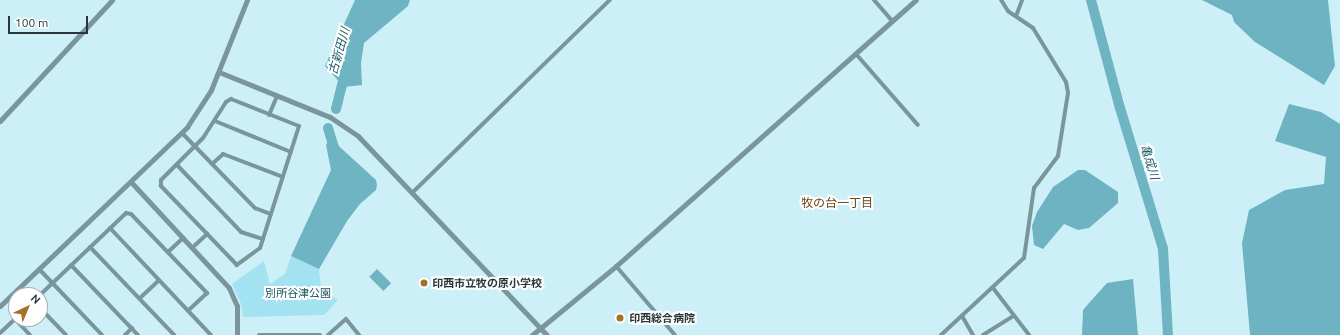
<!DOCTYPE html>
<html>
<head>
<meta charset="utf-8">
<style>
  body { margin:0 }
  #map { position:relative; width:1340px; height:335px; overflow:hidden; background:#cdf0f8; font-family:Ubuntu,"Noto Sans JP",sans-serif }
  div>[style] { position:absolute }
  .green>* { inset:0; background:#a3e3f1 }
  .forest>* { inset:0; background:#6eb3c1 }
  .water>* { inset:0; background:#6fb4c2; transform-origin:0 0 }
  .river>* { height:10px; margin:-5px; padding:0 5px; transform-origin:5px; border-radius:5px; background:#6fb4c2 }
  .minor>* { height:4px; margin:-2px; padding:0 2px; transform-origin:2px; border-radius:2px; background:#7a969c }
  .tertiary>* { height:5px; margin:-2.5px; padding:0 2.5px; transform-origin:2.5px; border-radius:2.5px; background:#7a969c }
  .dots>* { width:11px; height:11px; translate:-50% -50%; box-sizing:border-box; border:2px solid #fff; border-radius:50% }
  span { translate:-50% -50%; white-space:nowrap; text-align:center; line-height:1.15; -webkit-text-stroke:4px #fff; paint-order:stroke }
  .poi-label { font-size:11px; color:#283639; font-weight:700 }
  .left { translate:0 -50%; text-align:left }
  .park-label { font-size:11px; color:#1c5661 }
  .water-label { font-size:12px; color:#245e69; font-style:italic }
  .neighbourhood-label { font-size:12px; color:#6a4715 }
  .north { position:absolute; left:8px; top:287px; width:40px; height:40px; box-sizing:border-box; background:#fff; border:1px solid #a9afb0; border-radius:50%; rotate:44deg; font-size:11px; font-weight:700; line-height:16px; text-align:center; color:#283639 }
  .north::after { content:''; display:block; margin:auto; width:14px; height:18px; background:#a47129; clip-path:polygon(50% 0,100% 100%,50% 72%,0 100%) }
  .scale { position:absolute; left:8px; top:16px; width:80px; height:18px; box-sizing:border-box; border:2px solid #283639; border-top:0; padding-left:5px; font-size:12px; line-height:14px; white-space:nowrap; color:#283639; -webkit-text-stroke:3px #fff; paint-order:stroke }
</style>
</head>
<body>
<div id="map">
  <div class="green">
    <div style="clip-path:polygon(291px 256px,319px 269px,321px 288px,338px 300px,324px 315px,243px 317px,241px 304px,232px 284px,264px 261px,270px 284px,285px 274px)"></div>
  </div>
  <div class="forest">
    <div style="clip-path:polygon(1202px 0,1328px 0,1335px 66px,1324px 85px,1255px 42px,1234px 22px,1232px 15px)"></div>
    <div style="clip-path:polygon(1289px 104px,1321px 112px,1340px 124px,1340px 335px,1250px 335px,1242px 243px,1249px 210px,1285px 190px,1324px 184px,1326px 157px,1275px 141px)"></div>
    <div style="clip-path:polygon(1078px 170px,1085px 170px,1118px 192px,1118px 203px,1089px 228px,1078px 230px,1064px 224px,1043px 249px,1034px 245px,1032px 226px,1037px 212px,1053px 187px)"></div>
    <div style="clip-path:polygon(1133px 279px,1138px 335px,1082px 335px,1083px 310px,1089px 303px,1107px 283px)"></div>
  </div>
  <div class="water">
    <div style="clip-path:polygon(355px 0,410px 0,408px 6px,364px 43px,361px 63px,362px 85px,344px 87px,325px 66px)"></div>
    <div style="clip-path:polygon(330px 138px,376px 180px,377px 185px,376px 190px,360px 204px,347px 221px,319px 269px,291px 256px,331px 170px,326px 145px)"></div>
    <div style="left:377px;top:269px;width:20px;height:11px;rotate:45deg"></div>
  </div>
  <div class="river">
    <div style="left:1091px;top:0;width:112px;rotate:75deg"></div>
    <div style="left:1120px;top:108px;width:147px;rotate:73deg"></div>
    <div style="left:1163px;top:249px;width:86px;rotate:86.7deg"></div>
    <div style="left:336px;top:109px;width:36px;rotate:-76deg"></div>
    <div style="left:328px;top:128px;width:24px;rotate:73deg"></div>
  </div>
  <div class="minor">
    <div style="left:874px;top:0;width:28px;rotate:49deg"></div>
    <div style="left:1016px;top:16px;width:17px;rotate:-69deg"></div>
    <div style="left:856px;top:54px;width:94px;rotate:48.9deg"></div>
    <div style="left:231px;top:99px;width:73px;rotate:21.7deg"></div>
    <div style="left:299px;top:126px;width:128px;rotate:107.7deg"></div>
    <div style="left:260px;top:248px;width:29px;rotate:144deg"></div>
    <div style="left:237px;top:265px;width:110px;rotate:-133.9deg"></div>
    <div style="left:161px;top:186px;width:6px;rotate:-90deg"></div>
    <div style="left:161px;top:180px;width:59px;rotate:-45deg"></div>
    <div style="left:203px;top:138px;width:43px;rotate:-57.4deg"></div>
    <div style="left:226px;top:102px;width:6px;rotate:-31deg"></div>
    <div style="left:269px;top:115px;width:21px;rotate:-67deg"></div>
    <div style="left:215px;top:121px;width:82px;rotate:22.2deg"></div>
    <div style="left:182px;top:133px;width:105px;rotate:45.8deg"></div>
    <div style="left:255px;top:208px;width:17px;rotate:21deg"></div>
    <div style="left:212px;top:164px;width:15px;rotate:-42deg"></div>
    <div style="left:223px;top:154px;width:64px;rotate:21deg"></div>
    <div style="left:177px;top:165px;width:93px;rotate:46.3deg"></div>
    <div style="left:241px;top:232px;width:23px;rotate:18deg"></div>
    <div style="left:413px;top:192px;width:275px;rotate:-44.3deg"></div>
    <div style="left:110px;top:228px;width:147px;rotate:46.7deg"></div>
    <div style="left:90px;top:247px;width:122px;rotate:46.3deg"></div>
    <div style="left:192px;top:248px;width:21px;rotate:-43deg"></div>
    <div style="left:168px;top:252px;width:21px;rotate:-43deg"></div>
    <div style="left:71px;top:265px;width:97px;rotate:46.3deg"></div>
    <div style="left:616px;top:266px;width:91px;rotate:49.5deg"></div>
    <div style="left:39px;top:269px;width:91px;rotate:46.3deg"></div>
    <div style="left:993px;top:288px;width:59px;rotate:52.5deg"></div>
    <div style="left:40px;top:295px;width:119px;rotate:-43.6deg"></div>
    <div style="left:126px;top:213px;width:5px;rotate:11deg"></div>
    <div style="left:131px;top:214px;width:110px;rotate:46.1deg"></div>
    <div style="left:207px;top:293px;width:26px;rotate:137deg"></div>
    <div style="left:140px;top:298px;width:26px;rotate:-43deg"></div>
    <div style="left:40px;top:308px;width:37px;rotate:46deg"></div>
    <div style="left:962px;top:316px;width:22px;rotate:60deg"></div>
    <div style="left:15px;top:319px;width:22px;rotate:47deg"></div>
    <div style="left:0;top:333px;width:22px;rotate:-43deg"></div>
    <div style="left:125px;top:335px;width:10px;rotate:-45deg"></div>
    <div style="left:259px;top:335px;width:61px"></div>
    <div style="left:328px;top:335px;width:24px;rotate:-42deg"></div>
    <div style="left:346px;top:319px;width:21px;rotate:51deg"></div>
    <div style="left:941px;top:335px;width:113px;rotate:-42.9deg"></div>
    <div style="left:1024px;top:258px;width:71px;rotate:-81.9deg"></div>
    <div style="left:1034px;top:188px;width:40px;rotate:-53deg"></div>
    <div style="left:1058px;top:156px;width:64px;rotate:-81deg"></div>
    <div style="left:1068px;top:93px;width:11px;rotate:-100deg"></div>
    <div style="left:1066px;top:82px;width:63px;rotate:-121.4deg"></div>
    <div style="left:1033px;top:28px;width:30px;rotate:-146deg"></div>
    <div style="left:1008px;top:11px;width:13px;rotate:-122deg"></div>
    <div style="left:983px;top:335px;width:36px;rotate:-32deg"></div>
  </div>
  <div class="tertiary">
    <div style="left:219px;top:72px;width:120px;rotate:22.1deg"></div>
    <div style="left:330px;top:117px;width:34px;rotate:34deg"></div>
    <div style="left:358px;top:136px;width:274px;rotate:46.5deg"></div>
    <div style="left:0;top:121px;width:165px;rotate:-47.2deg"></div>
    <div style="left:131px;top:182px;width:144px;rotate:47.2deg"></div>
    <div style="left:229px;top:288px;width:20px;rotate:66deg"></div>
    <div style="left:237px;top:306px;width:29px;rotate:90deg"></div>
    <div style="left:0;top:306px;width:259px;rotate:-43.7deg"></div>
    <div style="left:187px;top:127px;width:44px;rotate:-57deg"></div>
    <div style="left:211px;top:90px;width:97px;rotate:-68.2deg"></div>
    <div style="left:532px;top:335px;width:109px;rotate:-39.4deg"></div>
    <div style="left:616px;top:266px;width:401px;rotate:-41.6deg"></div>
  </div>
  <div class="dots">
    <div style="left:424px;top:283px;background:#a47129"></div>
    <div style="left:620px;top:318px;background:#a47129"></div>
  </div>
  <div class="poi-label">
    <span class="left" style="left:432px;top:283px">印西市立牧の原小学校</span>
    <span class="left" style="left:629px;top:318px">印西総合病院</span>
  </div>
  <div class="park-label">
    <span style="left:298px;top:293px">別所谷津公園</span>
  </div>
  <div class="water-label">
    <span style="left:339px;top:51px;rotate:-74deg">古新田川</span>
    <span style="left:1150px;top:162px;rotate:73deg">亀成川</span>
  </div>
  <div class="neighbourhood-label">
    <span style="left:837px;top:203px">牧の台一丁目</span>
  </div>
  <div class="north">N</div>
  <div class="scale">100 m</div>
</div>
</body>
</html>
